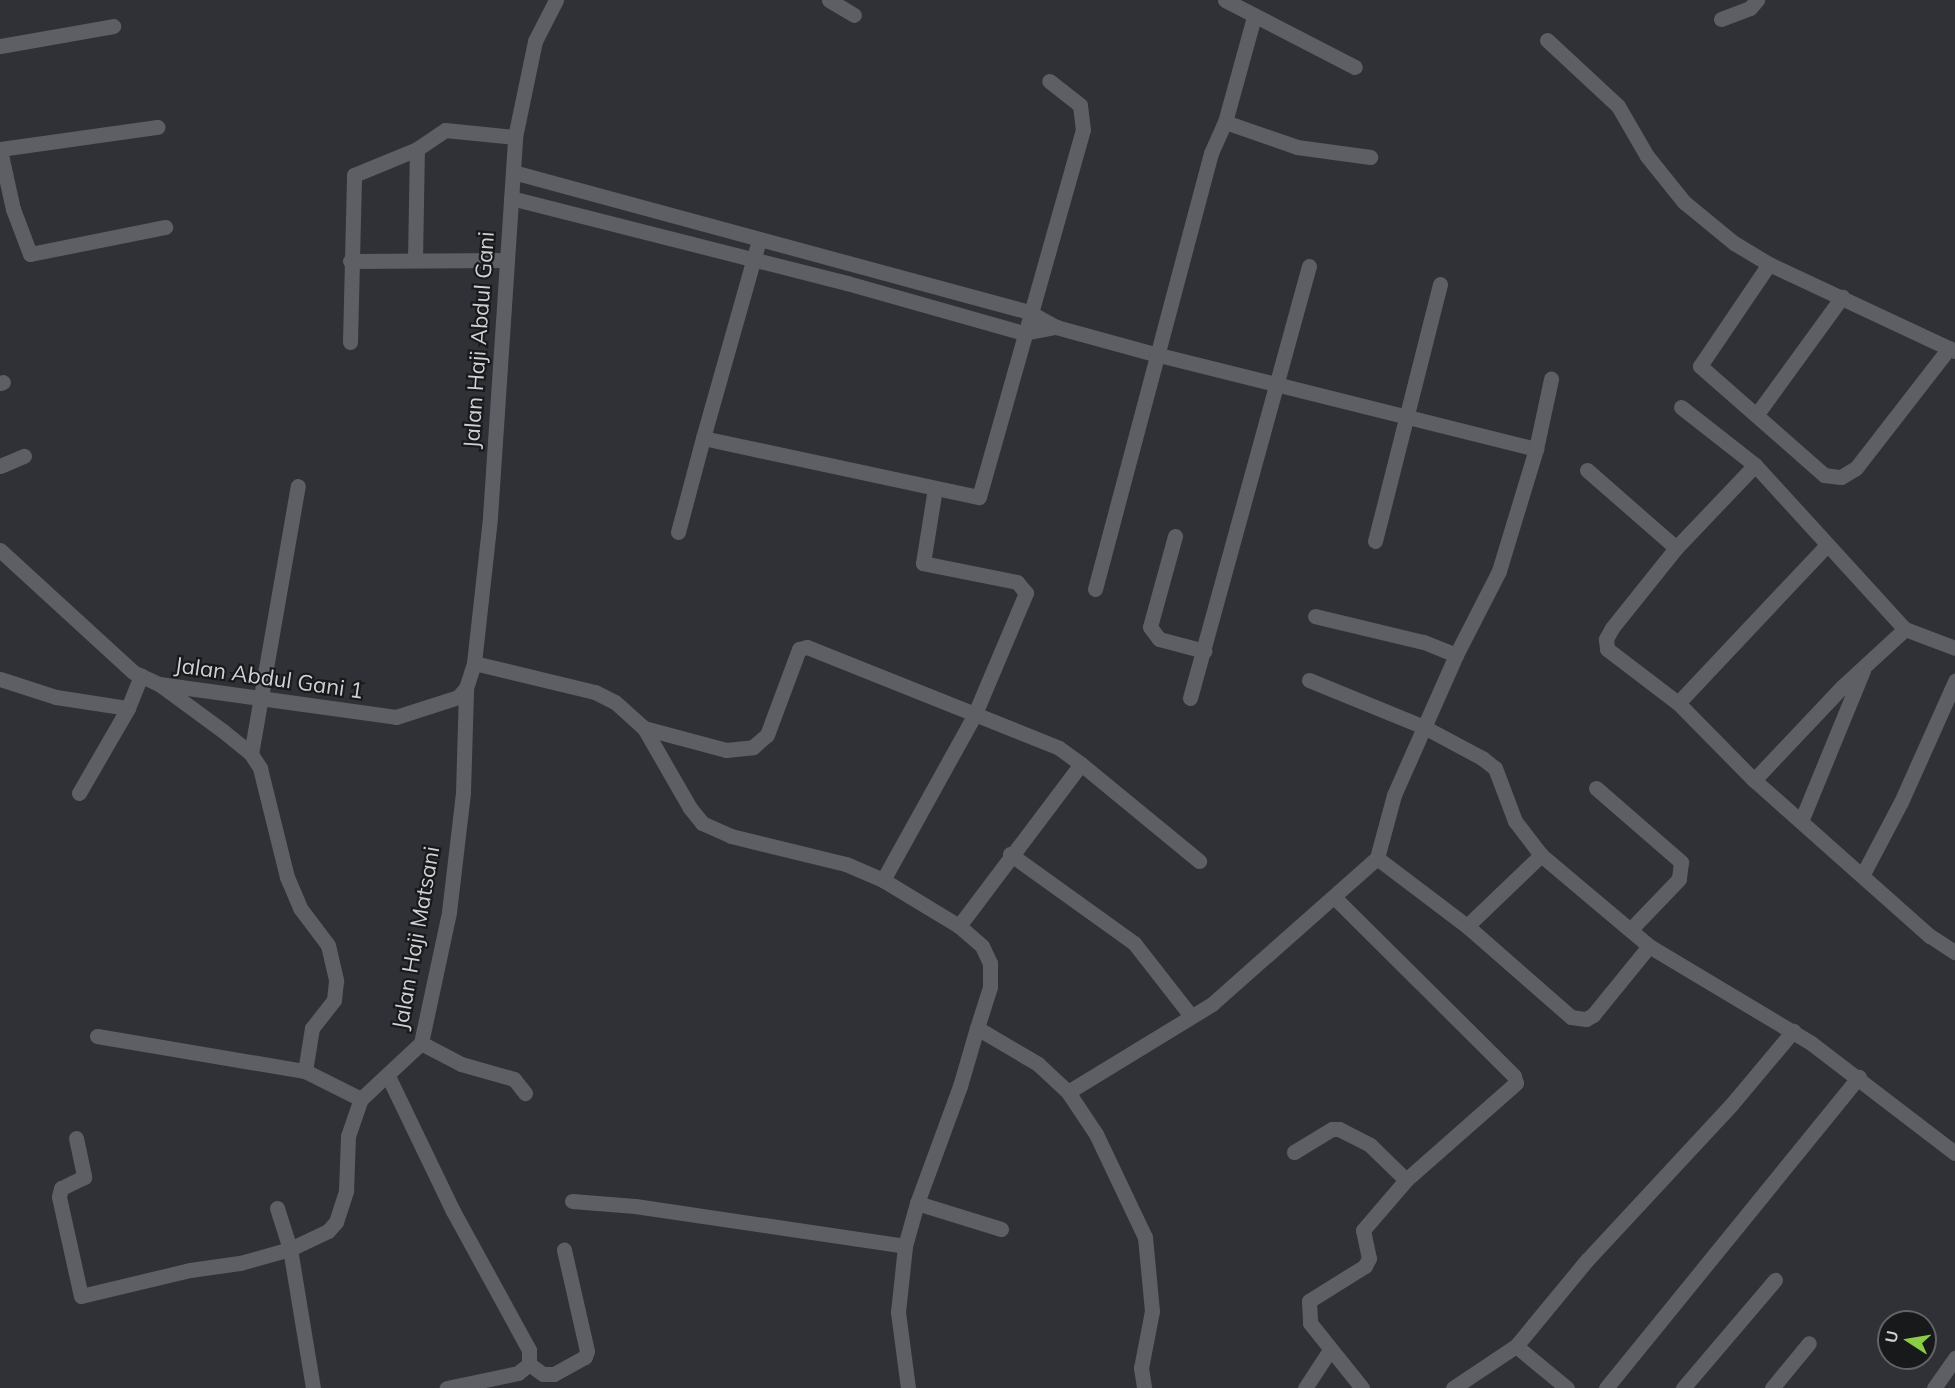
<!DOCTYPE html>
<html>
<head>
<meta charset="utf-8">
<style>
  body { margin:0 }
  #map { position:relative; width:1955px; height:1388px; overflow:hidden; background:#2f3136; font-family:Mulish,sans-serif }
  div>[style] { position:absolute }
  .street>* { height:15px; margin:-7.5px; padding:0 7.5px; transform-origin:7.5px; border-radius:7.5px; background:#5d5f64 }
  span { translate:-50% -50%; white-space:nowrap; text-align:center; line-height:1.15; -webkit-text-stroke:4.5px #18191b; paint-order:stroke }
  .street-label { font-size:22px; color:#d0d1d4 }
  .north { position:absolute; left:1877px; top:1310px; width:60px; height:60px; box-sizing:border-box; background:#18191b; border:2px solid #626365; border-radius:50%; rotate:282deg; font-size:16px; font-weight:700; line-height:24px; text-align:center; color:#d0d1d4 }
  .north::after { content:''; display:block; margin:auto; width:21px; height:27px; background:#8bce46; clip-path:polygon(50% 0,100% 100%,50% 72%,0 100%) }
</style>
</head>
<body>
<div id="map">
  <div class="street">
    <div style="left:829px;top:0;width:29px;rotate:31deg"></div>
    <div style="left:1225px;top:0;width:146px;rotate:27.3deg"></div>
    <div style="left:1721px;top:19px;width:31px;rotate:-21deg"></div>
    <div style="left:1750px;top:8px;width:11px;rotate:-49deg"></div>
    <div style="left:1547px;top:40px;width:97px;rotate:42.9deg"></div>
    <div style="left:1618px;top:106px;width:58px;rotate:59.9deg"></div>
    <div style="left:1647px;top:156px;width:59px;rotate:51.2deg"></div>
    <div style="left:1684px;top:202px;width:65px;rotate:39.4deg"></div>
    <div style="left:1734px;top:243px;width:41px;rotate:31deg"></div>
    <div style="left:1769px;top:264px;width:205px;rotate:25.1deg"></div>
    <div style="left:0;top:46px;width:115px;rotate:-10deg"></div>
    <div style="left:1225px;top:122px;width:76px;rotate:19.1deg"></div>
    <div style="left:1297px;top:147px;width:74px;rotate:7.8deg"></div>
    <div style="left:0;top:149px;width:159px;rotate:-8deg"></div>
    <div style="left:0;top:150px;width:60px;rotate:77.6deg"></div>
    <div style="left:13px;top:209px;width:48px;rotate:69.3deg"></div>
    <div style="left:30px;top:254px;width:138px;rotate:-11.3deg"></div>
    <div style="left:513px;top:172px;width:535px;rotate:15.18deg"></div>
    <div style="left:1029px;top:312px;width:31px;rotate:29deg"></div>
    <div style="left:1056px;top:327px;width:103px;rotate:15.3deg"></div>
    <div style="left:1155px;top:354px;width:393px;rotate:14deg"></div>
    <div style="left:1536px;top:449px;width:127px;rotate:106.9deg"></div>
    <div style="left:1499px;top:571px;width:94px;rotate:117.1deg"></div>
    <div style="left:511px;top:198px;width:347px;rotate:14.2deg"></div>
    <div style="left:847px;top:283px;width:184px;rotate:15.8deg"></div>
    <div style="left:1024px;top:333px;width:33px;rotate:-11deg"></div>
    <div style="left:759px;top:240px;width:206px;rotate:105.8deg"></div>
    <div style="left:703px;top:438px;width:282px;rotate:12.1deg"></div>
    <div style="left:979px;top:497px;width:381px;rotate:-74.2deg"></div>
    <div style="left:1083px;top:130px;width:25px;rotate:-97deg"></div>
    <div style="left:1080px;top:105px;width:39px;rotate:-142deg"></div>
    <div style="left:415px;top:260px;width:111px;rotate:-89deg"></div>
    <div style="left:350px;top:261px;width:156px;rotate:-0.4deg"></div>
    <div style="left:1769px;top:264px;width:123px;rotate:124.1deg"></div>
    <div style="left:1700px;top:366px;width:165px;rotate:41.3deg"></div>
    <div style="left:1824px;top:475px;width:17px;rotate:7deg"></div>
    <div style="left:1841px;top:477px;width:17px;rotate:-31deg"></div>
    <div style="left:1856px;top:468px;width:152px;rotate:-52.2deg"></div>
    <div style="left:350px;top:342px;width:167px;rotate:-88.6deg"></div>
    <div style="left:354px;top:175px;width:68px;rotate:-22.4deg"></div>
    <div style="left:417px;top:149px;width:34px;rotate:-34deg"></div>
    <div style="left:445px;top:130px;width:70px;rotate:5.7deg"></div>
    <div style="left:0;top:383px;width:3px;rotate:-18deg"></div>
    <div style="left:1681px;top:407px;width:94px;rotate:38.1deg"></div>
    <div style="left:1755px;top:465px;width:222px;rotate:47.6deg"></div>
    <div style="left:1905px;top:629px;width:53px;rotate:20.8deg"></div>
    <div style="left:1757px;top:414px;width:145px;rotate:-54deg"></div>
    <div style="left:1536px;top:449px;width:72px;rotate:-77.9deg"></div>
    <div style="left:1755px;top:465px;width:115px;rotate:133.6deg"></div>
    <div style="left:1676px;top:548px;width:102px;rotate:128.7deg"></div>
    <div style="left:1612px;top:628px;width:13px;rotate:119deg"></div>
    <div style="left:1606px;top:639px;width:10px;rotate:84deg"></div>
    <div style="left:1607px;top:649px;width:89px;rotate:37.3deg"></div>
    <div style="left:1678px;top:703px;width:108px;rotate:45.4deg"></div>
    <div style="left:1754px;top:780px;width:235px;rotate:41.6deg"></div>
    <div style="left:1930px;top:936px;width:30px;rotate:33deg"></div>
    <div style="left:0;top:466px;width:26px;rotate:-23deg"></div>
    <div style="left:1587px;top:470px;width:118px;rotate:41.2deg"></div>
    <div style="left:678px;top:532px;width:97px;rotate:-75.1deg"></div>
    <div style="left:1175px;top:536px;width:94px;rotate:105.4deg"></div>
    <div style="left:1150px;top:627px;width:15px;rotate:53deg"></div>
    <div style="left:1159px;top:639px;width:47px;rotate:14.9deg"></div>
    <div style="left:1375px;top:541px;width:265px;rotate:-75.8deg"></div>
    <div style="left:0;top:550px;width:180px;rotate:42.5deg"></div>
    <div style="left:133px;top:672px;width:29px;rotate:25deg"></div>
    <div style="left:159px;top:684px;width:239px;rotate:7.9deg"></div>
    <div style="left:396px;top:717px;width:65px;rotate:-17.9deg"></div>
    <div style="left:458px;top:697px;width:12px;rotate:-48deg"></div>
    <div style="left:1095px;top:589px;width:451px;rotate:-75.1deg"></div>
    <div style="left:1211px;top:153px;width:34px;rotate:-66deg"></div>
    <div style="left:1225px;top:122px;width:109px;rotate:-74.6deg"></div>
    <div style="left:474px;top:663px;width:124px;rotate:13.5deg"></div>
    <div style="left:595px;top:692px;width:22px;rotate:27deg"></div>
    <div style="left:615px;top:702px;width:39px;rotate:42deg"></div>
    <div style="left:644px;top:728px;width:92px;rotate:60.1deg"></div>
    <div style="left:690px;top:808px;width:19px;rotate:51deg"></div>
    <div style="left:702px;top:823px;width:32px;rotate:24deg"></div>
    <div style="left:731px;top:836px;width:118px;rotate:13.7deg"></div>
    <div style="left:846px;top:864px;width:40px;rotate:23.4deg"></div>
    <div style="left:883px;top:880px;width:89px;rotate:31.2deg"></div>
    <div style="left:959px;top:926px;width:30px;rotate:41deg"></div>
    <div style="left:982px;top:946px;width:19px;rotate:65deg"></div>
    <div style="left:990px;top:963px;width:24px;rotate:90deg"></div>
    <div style="left:990px;top:987px;width:43px;rotate:107.6deg"></div>
    <div style="left:977px;top:1028px;width:71px;rotate:30.5deg"></div>
    <div style="left:1038px;top:1064px;width:41px;rotate:43deg"></div>
    <div style="left:1068px;top:1092px;width:50px;rotate:56.3deg"></div>
    <div style="left:1096px;top:1134px;width:114px;rotate:64.6deg"></div>
    <div style="left:1145px;top:1237px;width:74px;rotate:84.6deg"></div>
    <div style="left:1152px;top:1311px;width:58px;rotate:100.9deg"></div>
    <div style="left:1141px;top:1368px;width:20px;rotate:81deg"></div>
    <div style="left:0;top:679px;width:59px;rotate:17.8deg"></div>
    <div style="left:56px;top:697px;width:73px;rotate:8.7deg"></div>
    <div style="left:1309px;top:680px;width:124px;rotate:22.2deg"></div>
    <div style="left:1424px;top:727px;width:66px;rotate:28.1deg"></div>
    <div style="left:1482px;top:758px;width:16px;rotate:38deg"></div>
    <div style="left:1495px;top:768px;width:57px;rotate:69.3deg"></div>
    <div style="left:1515px;top:821px;width:43px;rotate:52.6deg"></div>
    <div style="left:1541px;top:855px;width:141px;rotate:40.1deg"></div>
    <div style="left:1649px;top:946px;width:189px;rotate:30.9deg"></div>
    <div style="left:1811px;top:1043px;width:181px;rotate:37.4deg"></div>
    <div style="left:159px;top:684px;width:79px;rotate:36.3deg"></div>
    <div style="left:223px;top:731px;width:36px;rotate:39deg"></div>
    <div style="left:251px;top:754px;width:17px;rotate:57deg"></div>
    <div style="left:260px;top:768px;width:112px;rotate:76.1deg"></div>
    <div style="left:287px;top:877px;width:34px;rotate:67deg"></div>
    <div style="left:300px;top:908px;width:46px;rotate:52.9deg"></div>
    <div style="left:328px;top:945px;width:37px;rotate:77deg"></div>
    <div style="left:336px;top:981px;width:19px;rotate:96deg"></div>
    <div style="left:334px;top:1000px;width:36px;rotate:128deg"></div>
    <div style="left:312px;top:1028px;width:44px;rotate:99.2deg"></div>
    <div style="left:1190px;top:698px;width:448px;rotate:-74.6deg"></div>
    <div style="left:1678px;top:703px;width:217px;rotate:-46.7deg"></div>
    <div style="left:644px;top:728px;width:85px;rotate:15deg"></div>
    <div style="left:726px;top:750px;width:27px;rotate:-6deg"></div>
    <div style="left:753px;top:747px;width:18px;rotate:-41deg"></div>
    <div style="left:767px;top:735px;width:92px;rotate:-69.6deg"></div>
    <div style="left:799px;top:649px;width:8px;rotate:-14deg"></div>
    <div style="left:807px;top:647px;width:271px;rotate:21.8deg"></div>
    <div style="left:1059px;top:748px;width:27px;rotate:36deg"></div>
    <div style="left:1081px;top:764px;width:203px;rotate:127deg"></div>
    <div style="left:251px;top:754px;width:272px;rotate:-80.1deg"></div>
    <div style="left:1081px;top:764px;width:153px;rotate:39.4deg"></div>
    <div style="left:1754px;top:780px;width:129px;rotate:-46.6deg"></div>
    <div style="left:1843px;top:686px;width:84px;rotate:-42.6deg"></div>
    <div style="left:1596px;top:788px;width:113px;rotate:41deg"></div>
    <div style="left:1681px;top:862px;width:17px;rotate:97deg"></div>
    <div style="left:1679px;top:879px;width:69px;rotate:133.8deg"></div>
    <div style="left:79px;top:793px;width:98px;rotate:-60deg"></div>
    <div style="left:128px;top:708px;width:35px;rotate:-68deg"></div>
    <div style="left:1802px;top:819px;width:161px;rotate:-67.7deg"></div>
    <div style="left:1010px;top:854px;width:153px;rotate:35.7deg"></div>
    <div style="left:1134px;top:943px;width:93px;rotate:52deg"></div>
    <div style="left:1377px;top:858px;width:113px;rotate:37.1deg"></div>
    <div style="left:1467px;top:926px;width:138px;rotate:41.2deg"></div>
    <div style="left:1571px;top:1017px;width:15px;rotate:8deg"></div>
    <div style="left:1586px;top:1019px;width:8px;rotate:-30deg"></div>
    <div style="left:1593px;top:1015px;width:89px;rotate:-50.9deg"></div>
    <div style="left:1863px;top:874px;width:81px;rotate:-62.2deg"></div>
    <div style="left:1901px;top:802px;width:133px;rotate:-65.9deg"></div>
    <div style="left:883px;top:880px;width:188px;rotate:-61deg"></div>
    <div style="left:974px;top:716px;width:134px;rotate:-67.1deg"></div>
    <div style="left:1026px;top:593px;width:14px;rotate:-129deg"></div>
    <div style="left:1017px;top:582px;width:96px;rotate:-168.6deg"></div>
    <div style="left:923px;top:563px;width:76px;rotate:-80.9deg"></div>
    <div style="left:1335px;top:898px;width:252px;rotate:44.8deg"></div>
    <div style="left:1514px;top:1076px;width:7px;rotate:74deg"></div>
    <div style="left:1516px;top:1083px;width:147px;rotate:138.6deg"></div>
    <div style="left:1406px;top:1180px;width:66px;rotate:130.7deg"></div>
    <div style="left:1363px;top:1230px;width:29px;rotate:78deg"></div>
    <div style="left:1369px;top:1258px;width:9px;rotate:117deg"></div>
    <div style="left:1365px;top:1266px;width:66px;rotate:148deg"></div>
    <div style="left:1309px;top:1301px;width:22px;rotate:87deg"></div>
    <div style="left:1310px;top:1323px;width:83px;rotate:51.3deg"></div>
    <div style="left:1467px;top:926px;width:103px;rotate:-43.8deg"></div>
    <div style="left:97px;top:1036px;width:211px;rotate:9.6deg"></div>
    <div style="left:305px;top:1071px;width:63px;rotate:26.6deg"></div>
    <div style="left:421px;top:1043px;width:45px;rotate:27.7deg"></div>
    <div style="left:461px;top:1064px;width:55px;rotate:15.8deg"></div>
    <div style="left:514px;top:1079px;width:18px;rotate:52deg"></div>
    <div style="left:388px;top:1076px;width:150px;rotate:64.3deg"></div>
    <div style="left:453px;top:1211px;width:158px;rotate:61.3deg"></div>
    <div style="left:529px;top:1350px;width:14px;rotate:90deg"></div>
    <div style="left:529px;top:1364px;width:14px;rotate:141deg"></div>
    <div style="left:518px;top:1373px;width:73px;rotate:168.1deg"></div>
    <div style="left:1068px;top:1092px;width:169px;rotate:-31.4deg"></div>
    <div style="left:1212px;top:1004px;width:220px;rotate:-41.5deg"></div>
    <div style="left:1377px;top:858px;width:65px;rotate:-74.9deg"></div>
    <div style="left:1394px;top:795px;width:153px;rotate:-66.1deg"></div>
    <div style="left:1456px;top:655px;width:35px;rotate:-158deg"></div>
    <div style="left:1423px;top:642px;width:111px;rotate:-166.5deg"></div>
    <div style="left:76px;top:1138px;width:40px;rotate:78deg"></div>
    <div style="left:84px;top:1177px;width:25px;rotate:154deg"></div>
    <div style="left:61px;top:1188px;width:9px;rotate:103deg"></div>
    <div style="left:59px;top:1197px;width:101px;rotate:77.5deg"></div>
    <div style="left:81px;top:1296px;width:112px;rotate:-13.4deg"></div>
    <div style="left:190px;top:1270px;width:50px;rotate:-8deg"></div>
    <div style="left:240px;top:1263px;width:52px;rotate:-15.6deg"></div>
    <div style="left:290px;top:1249px;width:42px;rotate:-25.3deg"></div>
    <div style="left:328px;top:1231px;width:12px;rotate:-48deg"></div>
    <div style="left:336px;top:1222px;width:33px;rotate:-72deg"></div>
    <div style="left:346px;top:1191px;width:55px;rotate:-87.9deg"></div>
    <div style="left:348px;top:1136px;width:39px;rotate:-71deg"></div>
    <div style="left:361px;top:1099px;width:82px;rotate:-43deg"></div>
    <div style="left:421px;top:1043px;width:134px;rotate:-77.9deg"></div>
    <div style="left:449px;top:912px;width:121px;rotate:-83.3deg"></div>
    <div style="left:463px;top:792px;width:104px;rotate:-88.3deg"></div>
    <div style="left:466px;top:688px;width:26px;rotate:-72deg"></div>
    <div style="left:474px;top:663px;width:147px;rotate:-83.7deg"></div>
    <div style="left:490px;top:517px;width:381px;rotate:-86.2deg"></div>
    <div style="left:515px;top:137px;width:98px;rotate:-78.2deg"></div>
    <div style="left:535px;top:41px;width:46px;rotate:-62.9deg"></div>
    <div style="left:1294px;top:1152px;width:44px;rotate:-31.2deg"></div>
    <div style="left:1332px;top:1129px;width:7px"></div>
    <div style="left:1339px;top:1129px;width:35px;rotate:27deg"></div>
    <div style="left:1370px;top:1145px;width:50px;rotate:44.2deg"></div>
    <div style="left:572px;top:1201px;width:63px;rotate:4.5deg"></div>
    <div style="left:635px;top:1206px;width:273px;rotate:8.4deg"></div>
    <div style="left:917px;top:1203px;width:88px;rotate:17.2deg"></div>
    <div style="left:277px;top:1208px;width:43px;rotate:72.4deg"></div>
    <div style="left:290px;top:1249px;width:141px;rotate:80.6deg"></div>
    <div style="left:1516px;top:1346px;width:66px;rotate:39.5deg"></div>
    <div style="left:529px;top:1364px;width:17px;rotate:36deg"></div>
    <div style="left:543px;top:1374px;width:11px"></div>
    <div style="left:554px;top:1374px;width:35px;rotate:-29deg"></div>
    <div style="left:585px;top:1357px;width:6px;rotate:-72deg"></div>
    <div style="left:587px;top:1351px;width:104px;rotate:-102.8deg"></div>
    <div style="left:908px;top:1388px;width:77px;rotate:-97.5deg"></div>
    <div style="left:898px;top:1312px;width:66px;rotate:-83.9deg"></div>
    <div style="left:905px;top:1246px;width:45px;rotate:-74.4deg"></div>
    <div style="left:917px;top:1203px;width:125px;rotate:-69.8deg"></div>
    <div style="left:960px;top:1086px;width:60px;rotate:-73.7deg"></div>
    <div style="left:1305px;top:1388px;width:45px;rotate:-56.7deg"></div>
    <div style="left:1453px;top:1388px;width:76px;rotate:-33.7deg"></div>
    <div style="left:1516px;top:1346px;width:112px;rotate:-50.5deg"></div>
    <div style="left:1587px;top:1260px;width:212px;rotate:-47.1deg"></div>
    <div style="left:1731px;top:1105px;width:97px;rotate:-50deg"></div>
    <div style="left:1606px;top:1388px;width:401px;rotate:-50.9deg"></div>
    <div style="left:1683px;top:1388px;width:142px;rotate:-49.6deg"></div>
    <div style="left:1772px;top:1388px;width:58px;rotate:-50.6deg"></div>
    <div style="left:1934px;top:1388px;width:37px;rotate:-55deg"></div>
  </div>
  <div class="street-label">
    <span style="left:479px;top:340px;rotate:-86deg">Jalan Haji Abdul Gani</span>
    <span style="left:269px;top:678px;rotate:8deg">Jalan Abdul Gani 1</span>
    <span style="left:416px;top:938px;rotate:-80deg">Jalan Haji Matsani</span>
  </div>
  <div class="north">U</div>
</div>
</body>
</html>
